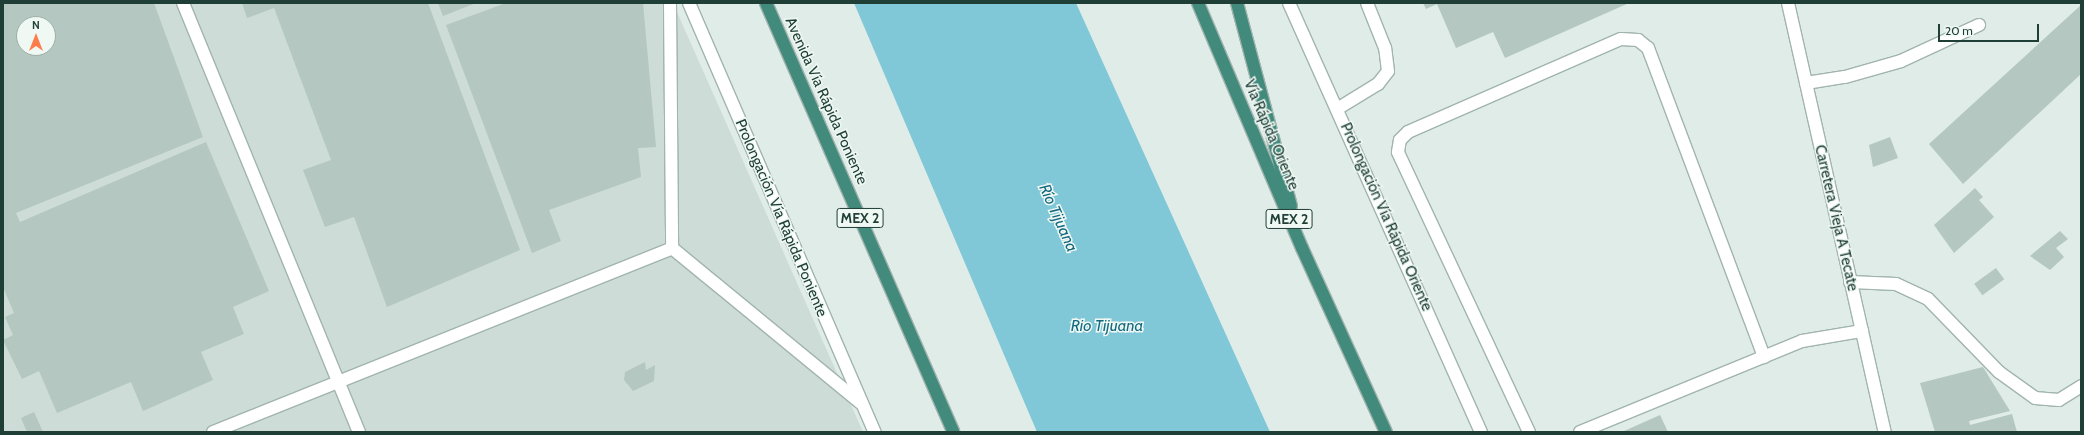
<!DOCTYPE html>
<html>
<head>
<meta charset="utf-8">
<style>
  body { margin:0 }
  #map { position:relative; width:2084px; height:435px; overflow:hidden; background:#dfece7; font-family:Cabin,sans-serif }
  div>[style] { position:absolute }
  .built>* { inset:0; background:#cddcd6 }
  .water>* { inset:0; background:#80c7d8 }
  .building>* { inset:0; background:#b4c7c0; transform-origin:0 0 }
  .roads { filter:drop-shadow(1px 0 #a1b4ae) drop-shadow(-1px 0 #a1b4ae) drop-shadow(0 1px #a1b4ae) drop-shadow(0 -1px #a1b4ae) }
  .service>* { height:12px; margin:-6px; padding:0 6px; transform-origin:6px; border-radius:6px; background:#fff }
  .tertiary>* { height:12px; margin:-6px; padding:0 6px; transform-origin:6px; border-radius:6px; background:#fff }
  .secondary>* { height:12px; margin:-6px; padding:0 6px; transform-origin:6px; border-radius:6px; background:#fff }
  .trunk>* { height:12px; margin:-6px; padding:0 6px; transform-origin:6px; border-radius:6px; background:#428a7c }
  span { translate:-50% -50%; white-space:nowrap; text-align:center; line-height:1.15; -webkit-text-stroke:3px #f0f8f4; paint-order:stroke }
  .shield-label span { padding:1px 3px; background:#f0f8f4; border:1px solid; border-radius:3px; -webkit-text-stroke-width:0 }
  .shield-label { font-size:14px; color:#1e3e36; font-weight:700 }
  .street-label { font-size:15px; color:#1e3e36 }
  .water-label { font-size:16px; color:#126980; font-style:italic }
  .frame { position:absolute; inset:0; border:4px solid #1e3e36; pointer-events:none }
  .north { position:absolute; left:16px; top:16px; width:40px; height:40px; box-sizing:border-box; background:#f0f8f4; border:1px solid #9caea8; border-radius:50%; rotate:0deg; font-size:11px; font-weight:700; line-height:16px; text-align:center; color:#1e3e36 }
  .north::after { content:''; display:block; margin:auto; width:14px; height:18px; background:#ff7d4a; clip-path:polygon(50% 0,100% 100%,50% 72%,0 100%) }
  .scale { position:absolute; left:1938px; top:24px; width:101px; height:18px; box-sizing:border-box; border:2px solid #1e3e36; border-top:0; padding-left:5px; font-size:12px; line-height:14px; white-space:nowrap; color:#1e3e36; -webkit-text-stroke:3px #f0f8f4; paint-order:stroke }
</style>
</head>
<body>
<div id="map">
  <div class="built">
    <div style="clip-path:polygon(evenodd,3px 3px,673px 3px,863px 432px,3px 432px,3px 3px,24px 24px,48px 24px,48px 48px,24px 48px,24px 24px)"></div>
  </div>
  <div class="water">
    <div style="clip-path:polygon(854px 3px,1076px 3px,1270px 432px,1037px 432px)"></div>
  </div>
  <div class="building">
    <div style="clip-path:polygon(evenodd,3px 3px,154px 3px,203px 137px,16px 213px,20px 222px,206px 142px,269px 291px,233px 307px,244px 334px,201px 352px,213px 380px,143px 411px,131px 382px,57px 413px,39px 371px,22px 379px,3px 340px,13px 335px,5px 317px,14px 313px,3px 287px,3px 3px,24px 24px,48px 24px,48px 48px,24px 48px,24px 24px)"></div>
    <div style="clip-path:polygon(242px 3px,428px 3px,520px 250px,387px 307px,354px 217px,325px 227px,303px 170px,331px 160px,274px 8px,247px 18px)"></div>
    <div style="clip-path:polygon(438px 3px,476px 3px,443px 16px)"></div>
    <div style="clip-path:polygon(506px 3px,643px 3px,656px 147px,638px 148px,641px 177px,549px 210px,561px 241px,532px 253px,446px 25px)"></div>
    <div style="clip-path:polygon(1423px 3px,1629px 3px,1505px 58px,1493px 32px,1456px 48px,1437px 4px,1426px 9px)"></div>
    <div style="clip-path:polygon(2081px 5px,2081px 74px,1963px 184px,1929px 144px)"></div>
    <div style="clip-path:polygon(1890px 137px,1898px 158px,1873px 167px,1869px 145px)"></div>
    <div style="clip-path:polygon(1975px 188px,1983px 197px,1979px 200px,1994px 217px,1954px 253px,1934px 225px)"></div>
    <div style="clip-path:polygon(2060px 231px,2068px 239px,2056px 248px,2064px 257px,2050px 270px,2030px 256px)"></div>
    <div style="left:1996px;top:268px;width:14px;height:27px;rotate:54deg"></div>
    <div style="clip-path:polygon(645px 362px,646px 370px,655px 365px,654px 381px,633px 391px,624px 380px,625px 372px)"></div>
    <div style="clip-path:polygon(1983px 367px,2010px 411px,1969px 421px,1970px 425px,2012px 414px,2017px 432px,1935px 432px,1920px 383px)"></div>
    <div style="clip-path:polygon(34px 412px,43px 432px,27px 432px,21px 418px)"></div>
    <div style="clip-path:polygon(1660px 415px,1668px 432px,1622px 432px)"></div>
  </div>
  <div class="roads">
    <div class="service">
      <div style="left:183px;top:3px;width:464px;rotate:67.7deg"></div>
      <div style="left:670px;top:3px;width:245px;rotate:89.5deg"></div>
      <div style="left:1806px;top:83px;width:39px;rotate:-9deg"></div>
      <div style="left:1845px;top:77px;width:58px;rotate:-15.9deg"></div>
      <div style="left:1901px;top:61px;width:86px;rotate:-24.8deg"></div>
      <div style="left:1337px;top:109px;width:48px;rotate:-31.4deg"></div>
      <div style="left:1378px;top:84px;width:16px;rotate:-52deg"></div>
      <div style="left:1388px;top:71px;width:23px;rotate:-97deg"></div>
      <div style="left:1385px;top:48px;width:48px;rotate:-111.8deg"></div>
      <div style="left:672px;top:248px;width:244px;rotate:39.4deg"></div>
      <div style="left:1850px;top:282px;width:46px;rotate:2.5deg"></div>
      <div style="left:1896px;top:284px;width:35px;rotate:25deg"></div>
      <div style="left:1928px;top:299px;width:102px;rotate:45.8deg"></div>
      <div style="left:1999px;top:372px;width:44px;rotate:35.8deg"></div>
      <div style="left:2035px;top:398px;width:24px;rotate:5deg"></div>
      <div style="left:2059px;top:400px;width:26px;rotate:-32deg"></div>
      <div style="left:213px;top:432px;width:495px;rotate:-21.8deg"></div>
      <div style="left:1529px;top:432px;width:309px;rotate:-115.1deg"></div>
      <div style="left:1398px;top:152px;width:12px;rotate:-81deg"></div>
      <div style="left:1400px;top:140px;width:11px;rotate:-45deg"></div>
      <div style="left:1408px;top:132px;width:232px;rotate:-23.6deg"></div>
      <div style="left:1621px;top:39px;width:17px;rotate:3deg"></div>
      <div style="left:1638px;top:40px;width:13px;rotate:39deg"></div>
      <div style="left:1648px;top:48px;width:330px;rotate:69.4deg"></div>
      <div style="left:1580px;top:432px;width:240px;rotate:-22.3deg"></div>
      <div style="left:1802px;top:341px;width:61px;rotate:-9.5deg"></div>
    </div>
    <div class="tertiary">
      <div style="left:1788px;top:3px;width:440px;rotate:77.3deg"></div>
    </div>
    <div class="secondary">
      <div style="left:689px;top:3px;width:468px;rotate:66.6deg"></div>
      <div style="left:1289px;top:3px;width:470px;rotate:65.9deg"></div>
    </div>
    <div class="trunk">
      <div style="left:766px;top:3px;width:468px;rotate:66.4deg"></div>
      <div style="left:1198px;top:3px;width:266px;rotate:67deg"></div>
      <div style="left:1302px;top:248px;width:202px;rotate:65.5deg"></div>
      <div style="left:1237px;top:3px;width:210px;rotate:75.1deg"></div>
    </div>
  </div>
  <div class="shield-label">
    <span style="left:860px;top:218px">MEX 2</span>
    <span style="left:1289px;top:219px">MEX 2</span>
  </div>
  <div class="street-label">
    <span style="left:826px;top:101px;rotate:66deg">Avenida Vía Rápida Poniente</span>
    <span style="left:1271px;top:135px;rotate:67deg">Vía Rápida Oriente</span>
    <span style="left:1386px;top:217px;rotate:66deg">Prolongación Vía Rápida Oriente</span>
    <span style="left:781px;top:218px;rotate:67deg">Prolongación Vía Rápida Poniente</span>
    <span style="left:1836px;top:218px;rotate:77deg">Carretera Vieja A Tecate</span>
  </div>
  <div class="water-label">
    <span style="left:1058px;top:218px;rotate:66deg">Río Tijuana</span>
    <span style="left:1107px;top:326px">Rio Tijuana</span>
  </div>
  <div class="frame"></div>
  <div class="north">N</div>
  <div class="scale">20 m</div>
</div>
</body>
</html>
